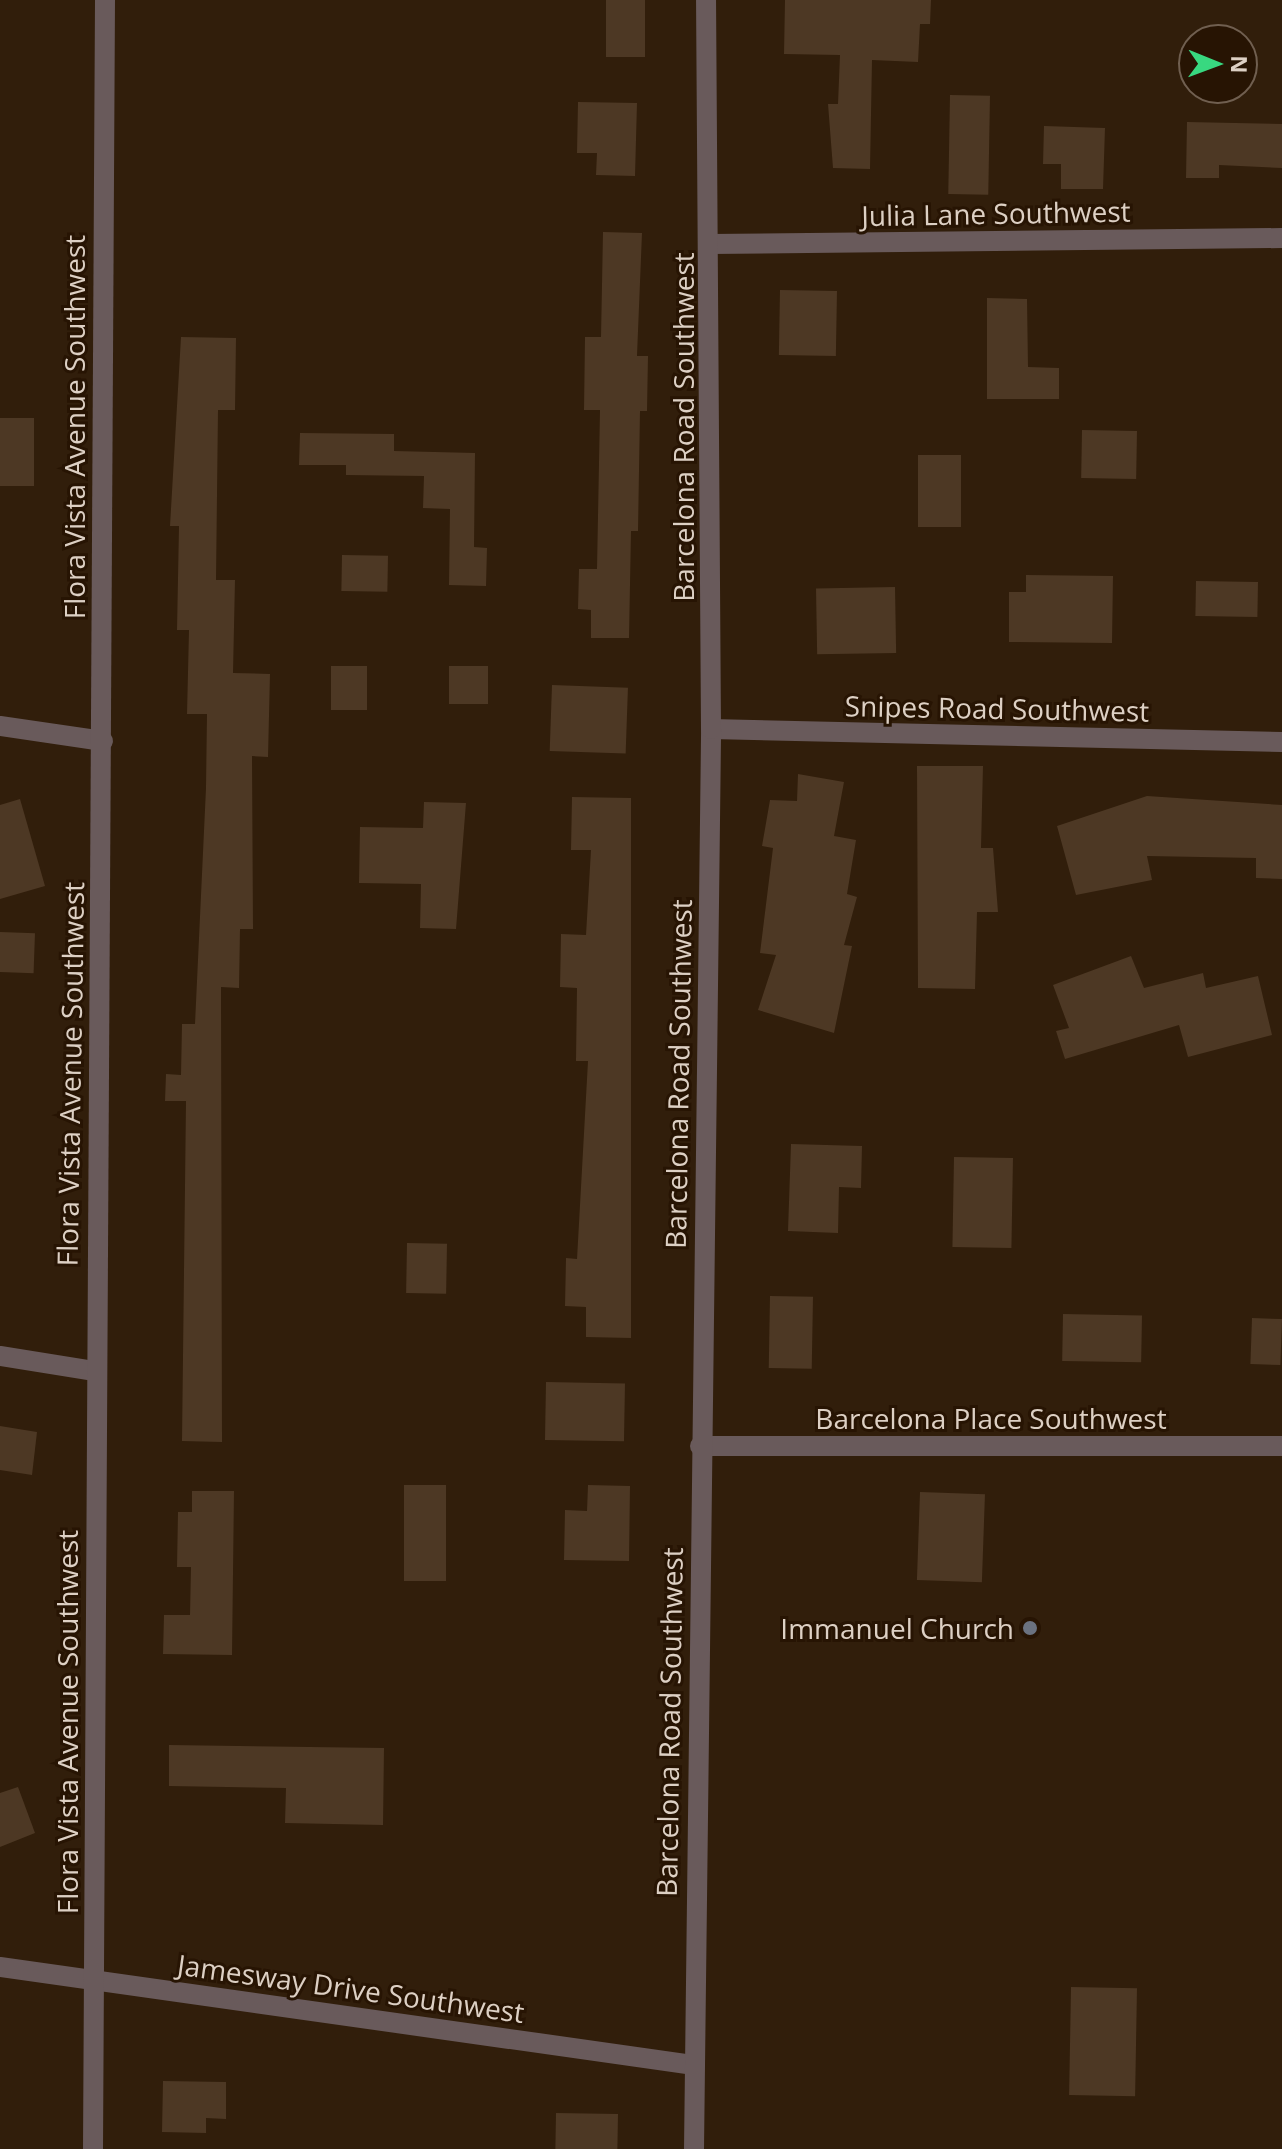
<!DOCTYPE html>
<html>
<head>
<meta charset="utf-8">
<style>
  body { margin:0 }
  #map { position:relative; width:1282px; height:2149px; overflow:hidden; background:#311e0b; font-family:"Open Sans",sans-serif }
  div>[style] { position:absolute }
  .building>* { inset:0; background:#4d3824; transform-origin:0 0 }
  .minor>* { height:20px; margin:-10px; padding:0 10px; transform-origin:10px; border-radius:10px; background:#695a5b }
  .dots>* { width:22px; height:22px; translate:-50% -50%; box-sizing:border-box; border:4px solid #271403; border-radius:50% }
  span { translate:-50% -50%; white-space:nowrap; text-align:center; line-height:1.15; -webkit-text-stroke:6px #271403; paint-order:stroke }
  .street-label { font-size:28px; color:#ddd0c4 }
  .poi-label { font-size:28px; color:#ddd0c4 }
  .right { translate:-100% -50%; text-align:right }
  .north { position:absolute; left:1178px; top:24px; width:80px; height:80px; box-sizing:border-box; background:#271403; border:2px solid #705f50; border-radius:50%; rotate:91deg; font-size:22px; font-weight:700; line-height:32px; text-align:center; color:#ddd0c4 }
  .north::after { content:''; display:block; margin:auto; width:28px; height:36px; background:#38d880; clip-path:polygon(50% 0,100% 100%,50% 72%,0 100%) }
</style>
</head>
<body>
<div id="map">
  <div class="building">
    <div style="left:606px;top:0;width:39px;height:57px"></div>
    <div style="clip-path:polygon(785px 0,931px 0,930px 24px,920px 24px,918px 62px,872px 60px,870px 169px,833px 168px,828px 104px,838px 104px,840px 55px,784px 54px)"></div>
    <div style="left:950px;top:95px;width:40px;height:99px;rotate:1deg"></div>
    <div style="clip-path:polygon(578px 102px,637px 103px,635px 176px,596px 175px,597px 153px,577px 153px)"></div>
    <div style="clip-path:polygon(1187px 122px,1282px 124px,1282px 168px,1219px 165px,1219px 178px,1186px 178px)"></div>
    <div style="clip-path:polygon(1044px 126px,1105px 128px,1103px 189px,1061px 189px,1061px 164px,1043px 164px)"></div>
    <div style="clip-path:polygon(603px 232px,642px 233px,637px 356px,648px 356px,647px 411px,640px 411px,638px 531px,631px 531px,629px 638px,591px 638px,591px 610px,578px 609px,579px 569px,597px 569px,600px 410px,584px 410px,585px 337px,601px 337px)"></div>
    <div style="left:780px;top:290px;width:57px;height:65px;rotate:1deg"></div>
    <div style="clip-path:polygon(987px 298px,1027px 299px,1028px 367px,1059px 368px,1059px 399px,987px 399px)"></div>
    <div style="clip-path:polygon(181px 337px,236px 338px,235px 410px,218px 410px,216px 580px,235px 580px,233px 673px,270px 674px,268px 757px,252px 756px,253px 929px,240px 929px,239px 988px,221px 987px,222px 1442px,182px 1441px,186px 1101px,165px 1101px,166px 1074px,181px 1075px,182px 1024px,195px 1024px,206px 788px,207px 714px,187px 714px,189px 630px,177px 630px,179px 526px,170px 526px)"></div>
    <div style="left:0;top:418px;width:34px;height:68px"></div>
    <div style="left:1082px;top:430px;width:55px;height:48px;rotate:1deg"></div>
    <div style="clip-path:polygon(300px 433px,394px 434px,394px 451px,475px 453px,474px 547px,487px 548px,486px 586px,449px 585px,450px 509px,423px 508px,424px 476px,346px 475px,346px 465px,299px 465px)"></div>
    <div style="left:918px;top:455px;width:43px;height:72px"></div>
    <div style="left:342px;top:555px;width:46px;height:36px;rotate:1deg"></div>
    <div style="clip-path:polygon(1026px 575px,1113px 576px,1112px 643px,1009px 642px,1009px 592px,1026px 592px)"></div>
    <div style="left:1196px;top:581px;width:62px;height:35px;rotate:1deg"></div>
    <div style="left:895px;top:587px;width:66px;height:79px;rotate:89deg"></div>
    <div style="left:331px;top:666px;width:36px;height:44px"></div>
    <div style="left:449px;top:666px;width:39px;height:38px"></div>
    <div style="left:552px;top:685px;width:76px;height:66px;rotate:2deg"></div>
    <div style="clip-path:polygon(917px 766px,983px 766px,981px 848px,993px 848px,998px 912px,977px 912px,975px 989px,918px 988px)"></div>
    <div style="clip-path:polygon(798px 774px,844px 782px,834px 836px,856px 840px,847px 894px,857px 897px,844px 945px,852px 946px,834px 1033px,758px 1010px,776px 955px,760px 953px,773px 848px,762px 846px,770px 800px,797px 801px)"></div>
    <div style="clip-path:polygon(1147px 796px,1282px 805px,1282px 879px,1256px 878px,1256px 858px,1147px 856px,1152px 880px,1076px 895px,1057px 826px)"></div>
    <div style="clip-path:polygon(572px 797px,631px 798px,631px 1338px,586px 1337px,586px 1307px,565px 1306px,566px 1258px,577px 1259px,588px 1061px,576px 1061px,577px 988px,560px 987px,561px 934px,586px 935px,591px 850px,571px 850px)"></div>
    <div style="clip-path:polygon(20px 799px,45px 886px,0 899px,0 805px)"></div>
    <div style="clip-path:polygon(424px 802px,466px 803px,456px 929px,420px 928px,421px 884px,359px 883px,360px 827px,423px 828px)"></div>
    <div style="left:0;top:932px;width:35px;height:40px;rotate:2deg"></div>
    <div style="clip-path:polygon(1131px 956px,1144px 988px,1203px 973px,1206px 988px,1258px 976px,1272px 1035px,1188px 1057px,1179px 1025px,1065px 1059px,1056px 1031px,1069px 1028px,1053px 985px)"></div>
    <div style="clip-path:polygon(791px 1144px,862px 1146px,861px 1188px,839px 1187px,838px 1233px,788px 1231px)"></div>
    <div style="left:954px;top:1157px;width:59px;height:90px;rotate:1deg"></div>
    <div style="left:407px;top:1243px;width:40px;height:50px;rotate:1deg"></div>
    <div style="left:770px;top:1296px;width:43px;height:72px;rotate:1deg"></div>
    <div style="left:1063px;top:1314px;width:79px;height:47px;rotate:1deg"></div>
    <div style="left:1252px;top:1318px;width:30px;height:46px;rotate:2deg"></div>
    <div style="left:546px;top:1382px;width:79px;height:58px;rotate:1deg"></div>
    <div style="clip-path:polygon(0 1426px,37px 1432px,32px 1475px,0 1470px)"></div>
    <div style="left:404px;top:1485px;width:42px;height:96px"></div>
    <div style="clip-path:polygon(588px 1485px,630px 1486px,629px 1561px,564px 1560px,565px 1510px,587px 1511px)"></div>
    <div style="clip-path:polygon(192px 1491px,234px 1491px,232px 1655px,163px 1654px,164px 1615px,190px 1615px,191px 1567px,177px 1567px,178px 1512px,192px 1512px)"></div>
    <div style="left:920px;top:1492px;width:65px;height:88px;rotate:2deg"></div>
    <div style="clip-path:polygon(169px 1745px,384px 1748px,383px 1825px,285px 1823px,286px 1788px,169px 1786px)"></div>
    <div style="clip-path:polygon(18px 1787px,35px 1833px,0 1847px,0 1793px)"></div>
    <div style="left:1071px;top:1987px;width:66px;height:108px;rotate:1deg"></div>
    <div style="clip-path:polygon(163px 2081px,226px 2082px,226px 2119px,206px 2118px,206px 2133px,162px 2132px)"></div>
    <div style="left:556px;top:2113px;width:62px;height:36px;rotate:1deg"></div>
  </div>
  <div class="minor">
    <div style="left:710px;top:244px;width:572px;rotate:-0.6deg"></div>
    <div style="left:0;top:726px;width:104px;rotate:8.3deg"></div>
    <div style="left:711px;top:729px;width:571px;rotate:1.3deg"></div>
    <div style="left:0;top:1356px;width:96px;rotate:9deg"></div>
    <div style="left:700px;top:1446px;width:582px"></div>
    <div style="left:0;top:1967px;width:701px;rotate:8.04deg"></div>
    <div style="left:93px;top:2149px;width:2149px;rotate:-89.68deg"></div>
    <div style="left:694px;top:2149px;width:1420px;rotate:-89.31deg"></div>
    <div style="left:711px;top:729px;width:729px;rotate:-90.39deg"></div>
  </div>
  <div class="dots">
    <div style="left:1030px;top:1628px;background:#6b7280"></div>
  </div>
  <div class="street-label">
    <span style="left:996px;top:213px;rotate:-1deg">Julia Lane Southwest</span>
    <span style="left:74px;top:427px;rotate:-90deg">Flora Vista Avenue Southwest</span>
    <span style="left:683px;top:427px;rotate:-90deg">Barcelona Road Southwest</span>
    <span style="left:997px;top:708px;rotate:1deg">Snipes Road Southwest</span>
    <span style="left:70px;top:1074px;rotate:-89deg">Flora Vista Avenue Southwest</span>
    <span style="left:678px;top:1074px;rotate:-89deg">Barcelona Road Southwest</span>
    <span style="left:991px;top:1418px">Barcelona Place Southwest</span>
    <span style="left:67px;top:1722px;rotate:-90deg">Flora Vista Avenue Southwest</span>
    <span style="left:669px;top:1722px;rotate:-89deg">Barcelona Road Southwest</span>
    <span style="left:351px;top:1988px;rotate:8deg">Jamesway Drive Southwest</span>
  </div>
  <div class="poi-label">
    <span class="right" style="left:1014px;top:1628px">Immanuel Church</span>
  </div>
  <div class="north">N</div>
</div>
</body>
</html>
